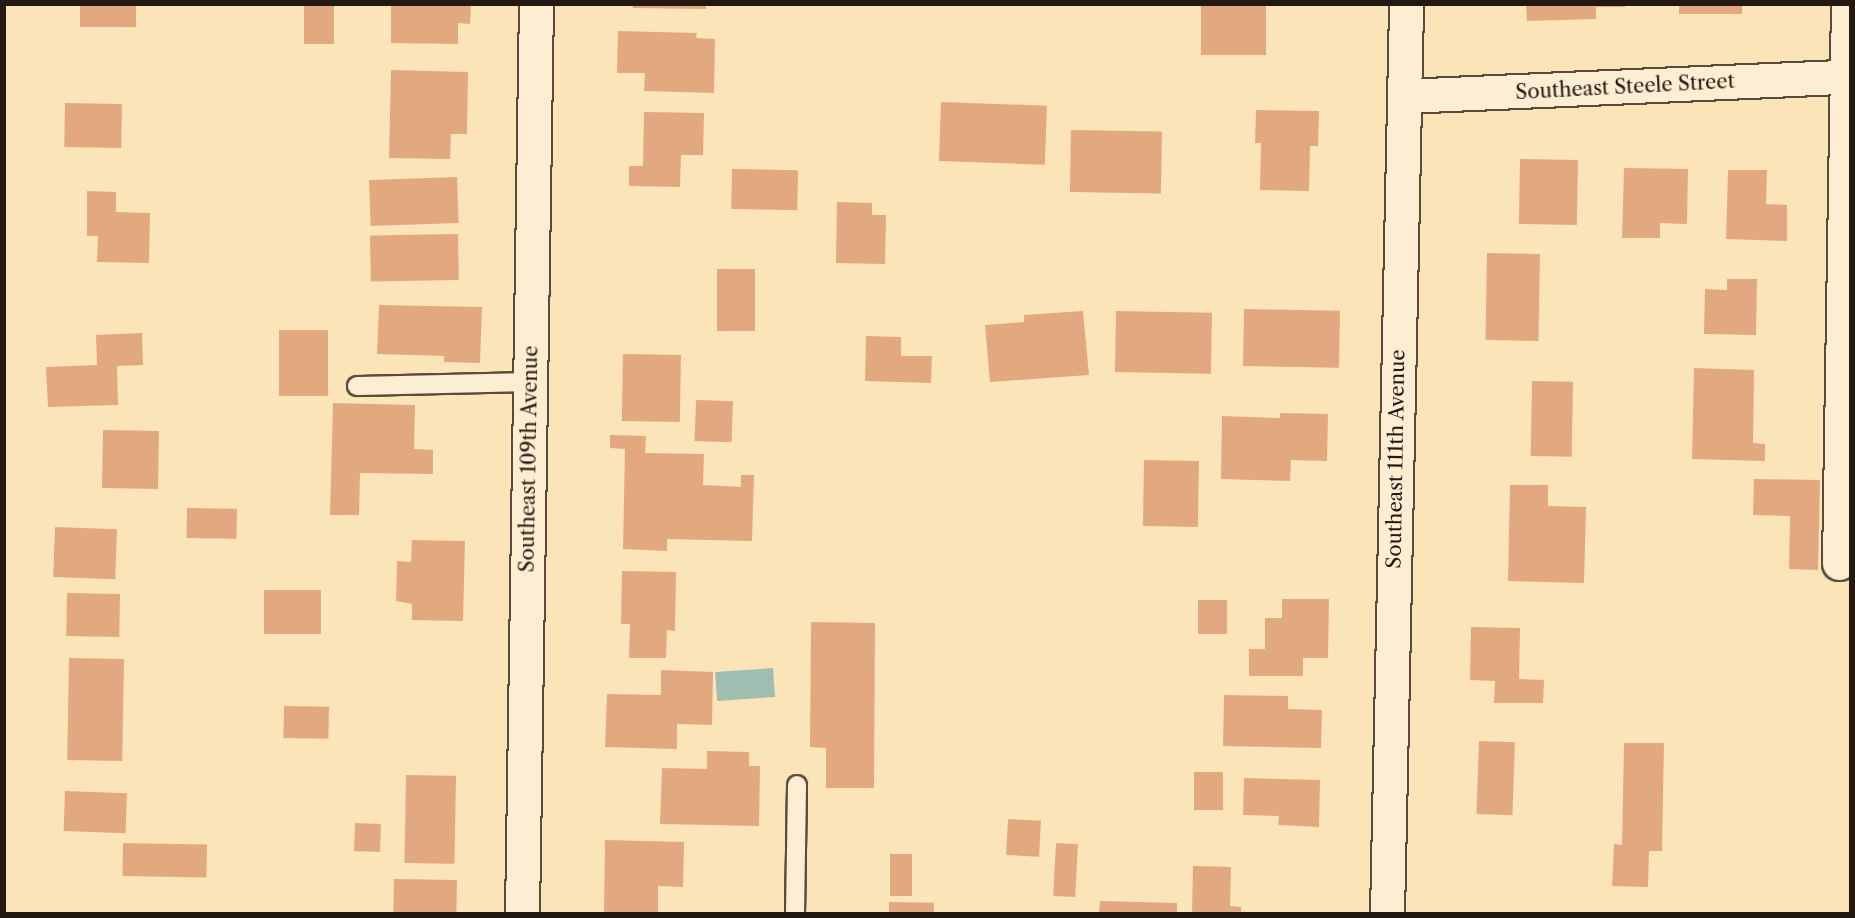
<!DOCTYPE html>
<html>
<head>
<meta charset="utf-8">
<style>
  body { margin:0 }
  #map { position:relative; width:1855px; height:918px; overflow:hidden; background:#fce4b9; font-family:"Libre Caslon Text",serif }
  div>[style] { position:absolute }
  .water>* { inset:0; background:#9fbeb1; transform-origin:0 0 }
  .building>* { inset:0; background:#e2a980; transform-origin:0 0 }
  .roads { filter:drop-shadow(2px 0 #594c3c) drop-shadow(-2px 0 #594c3c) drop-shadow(0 2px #594c3c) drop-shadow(0 -2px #594c3c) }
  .service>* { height:18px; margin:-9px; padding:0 9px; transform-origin:9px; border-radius:9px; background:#fdedd2 }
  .minor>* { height:33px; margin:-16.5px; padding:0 16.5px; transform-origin:16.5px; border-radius:16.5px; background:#fdedd2 }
  .tertiary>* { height:33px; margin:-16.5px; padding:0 16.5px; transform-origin:16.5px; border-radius:16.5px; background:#fdedd2 }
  span { translate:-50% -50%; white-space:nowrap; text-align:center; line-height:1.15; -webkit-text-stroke:4.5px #fdedd2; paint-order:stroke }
  .street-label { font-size:20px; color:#231912 }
  .frame { position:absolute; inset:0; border:6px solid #231912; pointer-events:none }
</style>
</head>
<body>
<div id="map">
  <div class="water">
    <div style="left:773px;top:668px;width:29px;height:58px;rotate:86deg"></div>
  </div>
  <div class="building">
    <div style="left:80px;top:4px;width:56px;height:23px"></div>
    <div style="left:304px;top:4px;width:30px;height:40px"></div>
    <div style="clip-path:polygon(633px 4px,706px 4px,706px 9px,633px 8px)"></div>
    <div style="left:1201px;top:4px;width:65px;height:51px"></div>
    <div style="clip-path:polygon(1526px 4px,1625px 4px,1625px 7px,1596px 7px,1596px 19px,1527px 21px)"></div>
    <div style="left:1679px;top:4px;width:63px;height:10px"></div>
    <div style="clip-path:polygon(391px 5px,471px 5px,470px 24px,458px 23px,458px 44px,391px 43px)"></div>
    <div style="clip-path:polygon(618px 31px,697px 33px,696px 38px,715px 39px,714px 93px,644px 91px,645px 73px,617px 73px)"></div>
    <div style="clip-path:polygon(391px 70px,468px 72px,467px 134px,451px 134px,450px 159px,389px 158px)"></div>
    <div style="left:941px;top:102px;width:106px;height:59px;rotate:2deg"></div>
    <div style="left:65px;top:103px;width:57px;height:44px;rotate:1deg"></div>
    <div style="clip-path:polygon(1256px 110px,1319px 111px,1318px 146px,1310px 146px,1309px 191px,1260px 190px,1261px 143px,1255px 143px)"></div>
    <div style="clip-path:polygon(644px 112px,704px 113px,703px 155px,681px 155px,680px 187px,629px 186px,629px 166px,643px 166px)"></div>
    <div style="left:1071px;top:130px;width:91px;height:62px;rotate:1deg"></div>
    <div style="left:1520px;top:159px;width:58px;height:65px;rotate:1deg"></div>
    <div style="clip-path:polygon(1624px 168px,1688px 169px,1687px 224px,1660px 223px,1660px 238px,1622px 238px)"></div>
    <div style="left:732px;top:169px;width:66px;height:40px;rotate:1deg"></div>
    <div style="clip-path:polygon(1728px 170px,1767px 170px,1766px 204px,1787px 205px,1787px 241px,1726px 239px)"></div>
    <div style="left:457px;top:177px;width:46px;height:88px;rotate:88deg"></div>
    <div style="clip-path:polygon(87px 191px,116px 192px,116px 212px,150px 213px,149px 263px,97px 262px,98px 236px,87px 236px)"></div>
    <div style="clip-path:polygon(837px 202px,872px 203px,872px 215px,886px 215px,885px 264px,836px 263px)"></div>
    <div style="left:458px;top:234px;width:46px;height:88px;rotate:89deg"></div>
    <div style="left:1487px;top:253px;width:53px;height:87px;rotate:1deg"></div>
    <div style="left:717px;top:269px;width:38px;height:62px"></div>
    <div style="clip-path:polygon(1727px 279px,1757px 279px,1756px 335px,1704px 334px,1705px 289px,1727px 290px)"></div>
    <div style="clip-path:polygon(379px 305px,482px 307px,480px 363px,444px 362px,444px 356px,377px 354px)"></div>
    <div style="left:1244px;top:309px;width:96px;height:57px;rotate:1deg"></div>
    <div style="clip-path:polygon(1083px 311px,1089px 375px,990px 382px,985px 325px,1024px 322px,1024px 315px)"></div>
    <div style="left:1116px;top:311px;width:96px;height:61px;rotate:1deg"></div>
    <div style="left:279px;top:330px;width:49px;height:66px"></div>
    <div style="clip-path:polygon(142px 333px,143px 365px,117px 366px,118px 405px,48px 407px,46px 367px,97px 365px,96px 335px)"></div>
    <div style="clip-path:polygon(866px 336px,901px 337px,901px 356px,932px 356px,931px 383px,865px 381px)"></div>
    <div style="left:623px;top:354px;width:58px;height:67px;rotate:1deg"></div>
    <div style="clip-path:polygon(1694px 368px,1754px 370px,1753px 443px,1765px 444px,1765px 461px,1692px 459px)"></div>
    <div style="left:1532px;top:381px;width:41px;height:75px;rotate:1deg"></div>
    <div style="left:696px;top:400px;width:37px;height:41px;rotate:2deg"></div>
    <div style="clip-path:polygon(333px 403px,415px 405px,414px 449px,433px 450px,433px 474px,360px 473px,359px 515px,330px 515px)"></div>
    <div style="clip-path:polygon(1280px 413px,1328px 414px,1327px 461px,1291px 460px,1290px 481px,1221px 479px,1222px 416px,1280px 418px)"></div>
    <div style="left:103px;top:430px;width:56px;height:58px;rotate:1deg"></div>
    <div style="clip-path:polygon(610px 435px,646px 436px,645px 453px,704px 454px,703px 485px,741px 487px,741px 475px,754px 475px,752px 541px,667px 539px,667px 551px,623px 549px,625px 449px,610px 448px)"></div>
    <div style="left:1144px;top:460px;width:55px;height:66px;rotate:1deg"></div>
    <div style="clip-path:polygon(1754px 479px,1820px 480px,1818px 570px,1789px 569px,1790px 516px,1753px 515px)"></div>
    <div style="clip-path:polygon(1510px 485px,1548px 485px,1548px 506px,1586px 507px,1584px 583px,1508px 581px)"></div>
    <div style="left:187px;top:508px;width:50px;height:30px;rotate:1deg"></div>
    <div style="left:55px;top:527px;width:62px;height:50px;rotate:2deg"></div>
    <div style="clip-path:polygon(412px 540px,465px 541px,463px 621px,412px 620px,412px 604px,396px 601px,397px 561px,411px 562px)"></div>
    <div style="clip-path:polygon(622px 571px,676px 572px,675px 631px,667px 630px,666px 658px,629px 658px,630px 624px,621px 624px)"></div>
    <div style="left:264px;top:590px;width:57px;height:44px"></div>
    <div style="left:67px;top:593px;width:53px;height:43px;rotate:1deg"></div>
    <div style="clip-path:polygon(1282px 599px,1329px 599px,1328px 658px,1303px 658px,1303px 676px,1249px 676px,1249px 649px,1265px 649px,1265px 618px,1282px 618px)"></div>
    <div style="left:1198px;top:600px;width:29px;height:34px"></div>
    <div style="clip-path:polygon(811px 622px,875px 623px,874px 788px,826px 788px,826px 748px,810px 747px)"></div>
    <div style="clip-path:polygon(1471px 627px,1520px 628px,1519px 679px,1544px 680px,1543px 703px,1494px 703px,1495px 681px,1470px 680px)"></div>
    <div style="left:69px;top:658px;width:55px;height:102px;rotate:1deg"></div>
    <div style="clip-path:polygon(661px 670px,713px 672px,712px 725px,677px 724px,677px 749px,605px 747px,607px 694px,661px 695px)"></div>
    <div style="clip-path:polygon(1224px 695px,1288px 696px,1288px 709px,1322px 710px,1321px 748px,1223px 746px)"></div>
    <div style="left:284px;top:706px;width:45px;height:32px;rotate:1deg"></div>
    <div style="left:1479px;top:741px;width:36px;height:73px;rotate:2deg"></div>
    <div style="clip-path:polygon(1624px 743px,1664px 743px,1662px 851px,1649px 851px,1648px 887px,1612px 886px,1614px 844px,1622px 845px)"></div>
    <div style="clip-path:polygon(707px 751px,749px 752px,749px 766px,760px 766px,759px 826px,660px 824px,662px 768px,707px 769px)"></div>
    <div style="left:1194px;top:772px;width:29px;height:38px"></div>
    <div style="left:406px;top:775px;width:50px;height:88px;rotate:1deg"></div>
    <div style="clip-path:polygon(1244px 778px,1320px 780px,1319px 827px,1278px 825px,1279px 816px,1243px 815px)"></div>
    <div style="left:65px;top:791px;width:62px;height:40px;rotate:2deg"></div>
    <div style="left:1008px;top:819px;width:33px;height:36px;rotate:3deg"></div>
    <div style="left:355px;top:823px;width:26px;height:28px;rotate:2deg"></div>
    <div style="clip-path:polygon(605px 840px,684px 842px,683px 887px,658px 886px,658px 914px,604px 914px)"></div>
    <div style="left:123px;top:843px;width:84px;height:33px;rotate:1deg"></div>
    <div style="left:1056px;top:843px;width:22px;height:53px;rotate:3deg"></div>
    <div style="left:890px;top:854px;width:22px;height:42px"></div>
    <div style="clip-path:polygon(1193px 866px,1231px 867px,1230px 906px,1241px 907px,1241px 914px,1192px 914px)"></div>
    <div style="left:394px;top:879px;width:63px;height:35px;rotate:1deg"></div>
    <div style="clip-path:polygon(1100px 901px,1177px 903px,1177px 914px,1099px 914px)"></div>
    <div style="left:889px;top:902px;width:45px;height:12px;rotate:1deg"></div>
  </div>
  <div class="roads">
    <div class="service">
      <div style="left:357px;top:386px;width:174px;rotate:-1.3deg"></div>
      <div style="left:795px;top:914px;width:129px;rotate:-89.1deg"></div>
    </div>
    <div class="minor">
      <div style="left:1404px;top:96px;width:443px;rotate:-2.5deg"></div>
      <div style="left:1839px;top:563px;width:559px;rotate:-89.08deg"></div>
      <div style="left:522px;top:914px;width:910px;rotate:-89.12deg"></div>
    </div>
    <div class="tertiary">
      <div style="left:1387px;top:914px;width:910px;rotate:-88.8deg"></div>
    </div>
  </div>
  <div class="street-label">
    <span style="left:1625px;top:87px;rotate:-3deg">Southeast Steele Street</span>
    <span style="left:529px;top:459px;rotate:-89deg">Southeast 109th Avenue</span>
    <span style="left:1396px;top:459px;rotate:-89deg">Southeast 111th Avenue</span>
  </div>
  <div class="frame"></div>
</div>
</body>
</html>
